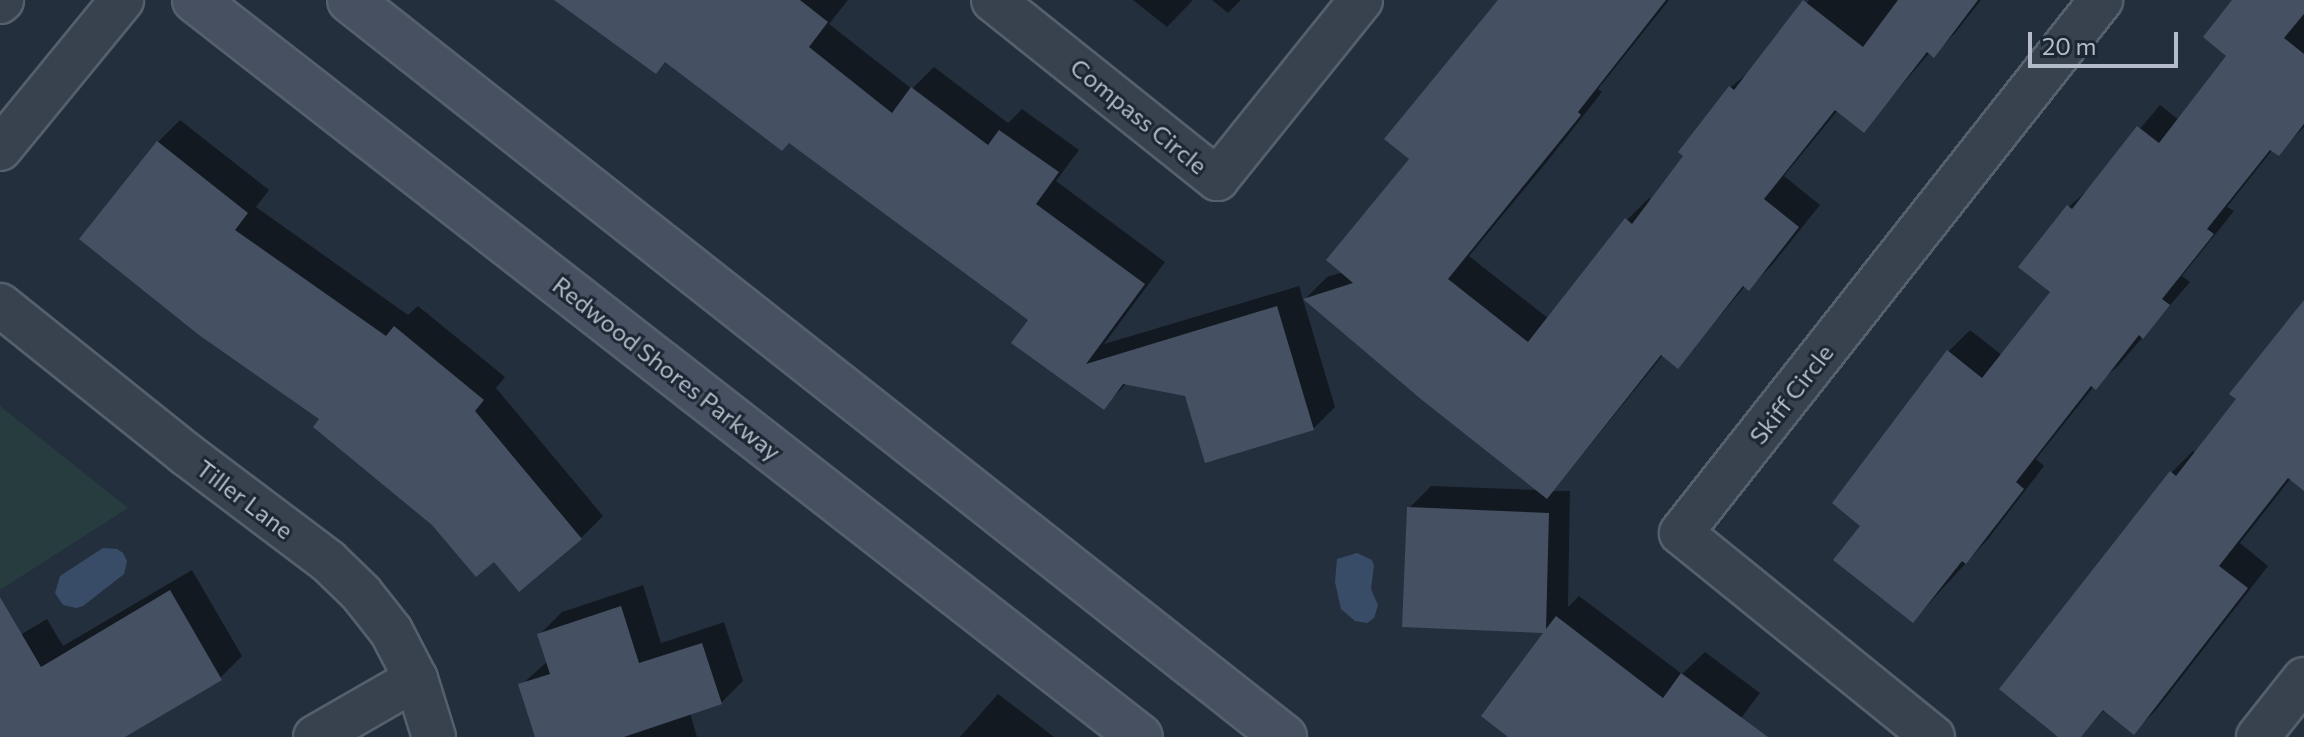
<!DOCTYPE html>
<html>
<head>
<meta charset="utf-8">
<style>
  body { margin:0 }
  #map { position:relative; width:2304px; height:737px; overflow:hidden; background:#242f3e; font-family:Commissioner,sans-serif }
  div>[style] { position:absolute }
  .green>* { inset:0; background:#263c3f }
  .water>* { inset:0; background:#394c67 }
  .shadow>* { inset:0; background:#0007 }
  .building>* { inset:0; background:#455162 }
  .roads { filter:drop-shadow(2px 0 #565f6c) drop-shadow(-2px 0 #565f6c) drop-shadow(0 2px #565f6c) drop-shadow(0 -2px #565f6c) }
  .minor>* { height:42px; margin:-21px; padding:0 21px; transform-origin:21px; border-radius:21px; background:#38414e }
  .secondary>* { height:44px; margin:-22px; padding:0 22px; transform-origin:22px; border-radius:22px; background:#465061 }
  span { translate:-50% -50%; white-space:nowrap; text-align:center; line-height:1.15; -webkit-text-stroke:6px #1d2633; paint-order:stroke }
  .street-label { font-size:24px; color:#b4bcc9 }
  .scale { position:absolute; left:2028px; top:32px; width:150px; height:36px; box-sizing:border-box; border:4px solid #b4bcc9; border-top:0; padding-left:10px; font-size:24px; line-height:28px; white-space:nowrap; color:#b4bcc9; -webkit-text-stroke:6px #1d2633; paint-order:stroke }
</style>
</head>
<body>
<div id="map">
  <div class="green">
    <div style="clip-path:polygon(0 406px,128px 508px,0 590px)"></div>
  </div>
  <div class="water">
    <div style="clip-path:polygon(103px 548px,117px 549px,123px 553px,127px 561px,124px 574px,83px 606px,76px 608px,63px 605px,55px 593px,60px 576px)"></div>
    <div style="clip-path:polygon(1357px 553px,1372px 560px,1374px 566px,1371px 589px,1378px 605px,1374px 618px,1367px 623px,1355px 621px,1341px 609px,1335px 582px,1337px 559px)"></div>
  </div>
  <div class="shadow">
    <div style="clip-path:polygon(579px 0,848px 0,829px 24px,912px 89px,934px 67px,1008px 123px,1022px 109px,1079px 150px,1056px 181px,1165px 262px,1104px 344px,1299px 286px,1335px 407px,1313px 429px,1186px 394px,1127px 383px,1103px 407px,1031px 319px,790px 141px)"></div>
    <div style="clip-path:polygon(1133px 0,1193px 0,1167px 27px)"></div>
    <div style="clip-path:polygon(1212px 0,1241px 0,1228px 13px)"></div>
    <div style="clip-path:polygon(1500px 0,1669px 0,1598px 89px,1602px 92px,1550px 158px,1469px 256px,1549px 319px,1627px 220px,1649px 198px,1652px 200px,1685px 156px,1681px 152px,1731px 87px,1755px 67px,1809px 0,1981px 0,1955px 33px,1934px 55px,1930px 52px,1864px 130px,1838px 110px,1784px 176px,1820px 205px,1771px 266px,1749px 288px,1746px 285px,1678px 366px,1663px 355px,1553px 491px,1570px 491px,1568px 607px,1579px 596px,1682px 674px,1705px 652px,1760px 693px,1738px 722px,1758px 737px,1512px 737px,1547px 631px,1409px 508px,1431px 486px,1540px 490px,1306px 298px,1327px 277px,1344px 272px,1412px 159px)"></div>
    <div style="clip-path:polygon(2235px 0,2304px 0,2304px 127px,2278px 153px,2273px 149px,2227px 207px,2234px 211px,2182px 276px,2190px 282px,2118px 366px,2094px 386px,2036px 459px,2044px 466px,1988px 539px,1913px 621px,1863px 526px,1948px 352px,1970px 330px,2003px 356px,2053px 292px,2069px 207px,2092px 186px,2160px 105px,2179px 120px,2228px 55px)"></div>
    <div style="clip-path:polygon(180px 120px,269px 190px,256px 207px,408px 315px,418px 306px,505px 377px,496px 388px,603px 516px,581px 538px,494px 559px,434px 523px,322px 419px,158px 142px)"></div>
    <div style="clip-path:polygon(2304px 300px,2304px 488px,2291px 478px,2240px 543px,2268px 566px,2156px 710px,2134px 732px,2105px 709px,2080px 737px,2062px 737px,2171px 473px,2193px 451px,2196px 453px,2238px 399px)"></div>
    <div style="clip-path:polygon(192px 570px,242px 656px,220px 678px,121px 737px,0 737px,0 647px,47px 619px,63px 646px)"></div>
    <div style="clip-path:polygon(643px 585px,661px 643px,724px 622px,743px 681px,721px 703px,690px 713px,697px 737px,536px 737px,521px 685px,548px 661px,540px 634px,562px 612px)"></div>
    <div style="clip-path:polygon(998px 694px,1054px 737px,960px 737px)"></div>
  </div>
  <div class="building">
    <div style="clip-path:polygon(554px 0,800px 0,828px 22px,809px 47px,892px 113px,911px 87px,988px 145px,999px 130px,1059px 172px,1036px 204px,1145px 284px,1086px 364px,1277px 306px,1314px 430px,1205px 463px,1185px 396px,1123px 384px,1104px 410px,1011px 343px,1028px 320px,789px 143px,782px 151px,665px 62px,656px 74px)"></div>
    <div style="clip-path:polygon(1498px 0,1666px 0,1578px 112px,1581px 115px,1448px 279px,1528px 342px,1625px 218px,1632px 224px,1683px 156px,1678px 152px,1729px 86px,1734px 90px,1803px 0,1863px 47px,1898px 0,1978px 0,1934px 58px,1927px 52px,1864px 133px,1835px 110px,1764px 199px,1799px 227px,1749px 291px,1743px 286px,1678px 369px,1661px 355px,1547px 499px,1422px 400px,1303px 299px,1353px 283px,1326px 260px,1409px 159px,1384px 139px)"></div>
    <div style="clip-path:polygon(2232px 0,2304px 0,2304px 14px,2284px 38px,2304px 54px,2304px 124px,2279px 156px,2270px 150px,2207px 229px,2214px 234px,2162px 299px,2170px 305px,2143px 339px,2139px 335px,2096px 390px,2091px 386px,2016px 482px,2024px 489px,1966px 564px,1962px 561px,1913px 623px,1833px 560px,1860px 526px,1832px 503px,1947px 350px,1982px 378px,2050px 292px,2018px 267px,2067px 205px,2072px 209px,2137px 126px,2159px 143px,2226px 56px,2203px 37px)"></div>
    <div style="clip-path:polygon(157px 141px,248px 213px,235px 230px,386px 336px,394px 326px,484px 400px,475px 411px,582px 539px,519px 592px,494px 562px,476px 577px,432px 525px,313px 427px,319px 419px,199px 335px,79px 239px)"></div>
    <div style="clip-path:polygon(2304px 300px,2304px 491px,2288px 478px,2219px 566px,2248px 588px,2134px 735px,2103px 710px,2081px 737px,2058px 737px,1999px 689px,2170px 471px,2176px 476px,2236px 399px,2229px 394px)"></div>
    <div style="clip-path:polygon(1407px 507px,1549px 513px,1546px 629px,1556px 616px,1663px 698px,1681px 673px,1768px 737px,1508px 737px,1481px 716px,1543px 633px,1402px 627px)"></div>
    <div style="clip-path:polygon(170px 590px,222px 680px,125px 737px,0 737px,0 597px,41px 667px)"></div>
    <div style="clip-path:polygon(621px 606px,639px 663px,702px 643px,722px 704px,624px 737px,535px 737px,518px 684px,550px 674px,537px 634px)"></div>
  </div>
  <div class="roads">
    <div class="minor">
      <div style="left:993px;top:0;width:287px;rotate:38.6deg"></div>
      <div style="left:1217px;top:179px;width:230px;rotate:-51.2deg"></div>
      <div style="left:0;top:2px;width:3px;rotate:-45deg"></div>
      <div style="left:0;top:149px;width:193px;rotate:-50.7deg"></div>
      <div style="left:0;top:305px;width:238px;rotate:38.7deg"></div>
      <div style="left:186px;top:454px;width:178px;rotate:37deg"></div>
      <div style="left:328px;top:561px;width:46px;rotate:44.1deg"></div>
      <div style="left:361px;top:593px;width:48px;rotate:51.7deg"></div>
      <div style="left:391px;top:631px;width:54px;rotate:62.5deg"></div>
      <div style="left:416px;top:679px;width:61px;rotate:72.8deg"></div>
      <div style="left:315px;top:737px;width:116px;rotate:-29.9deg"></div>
      <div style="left:1933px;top:737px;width:324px;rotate:-141deg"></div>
      <div style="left:1681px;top:533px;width:679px;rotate:-51.76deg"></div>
      <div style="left:2258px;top:737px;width:74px;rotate:-51.6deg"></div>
    </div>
    <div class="secondary">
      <div style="left:195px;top:0;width:1198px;rotate:37.95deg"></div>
      <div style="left:350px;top:0;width:1190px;rotate:38.28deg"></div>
    </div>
  </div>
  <div class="street-label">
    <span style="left:1139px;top:116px;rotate:39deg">Compass Circle</span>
    <span style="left:667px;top:368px;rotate:38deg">Redwood Shores Parkway</span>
    <span style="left:1791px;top:394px;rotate:-52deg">Skiff Circle</span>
    <span style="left:245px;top:499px;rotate:37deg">Tiller Lane</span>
  </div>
  <div class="scale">20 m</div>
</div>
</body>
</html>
